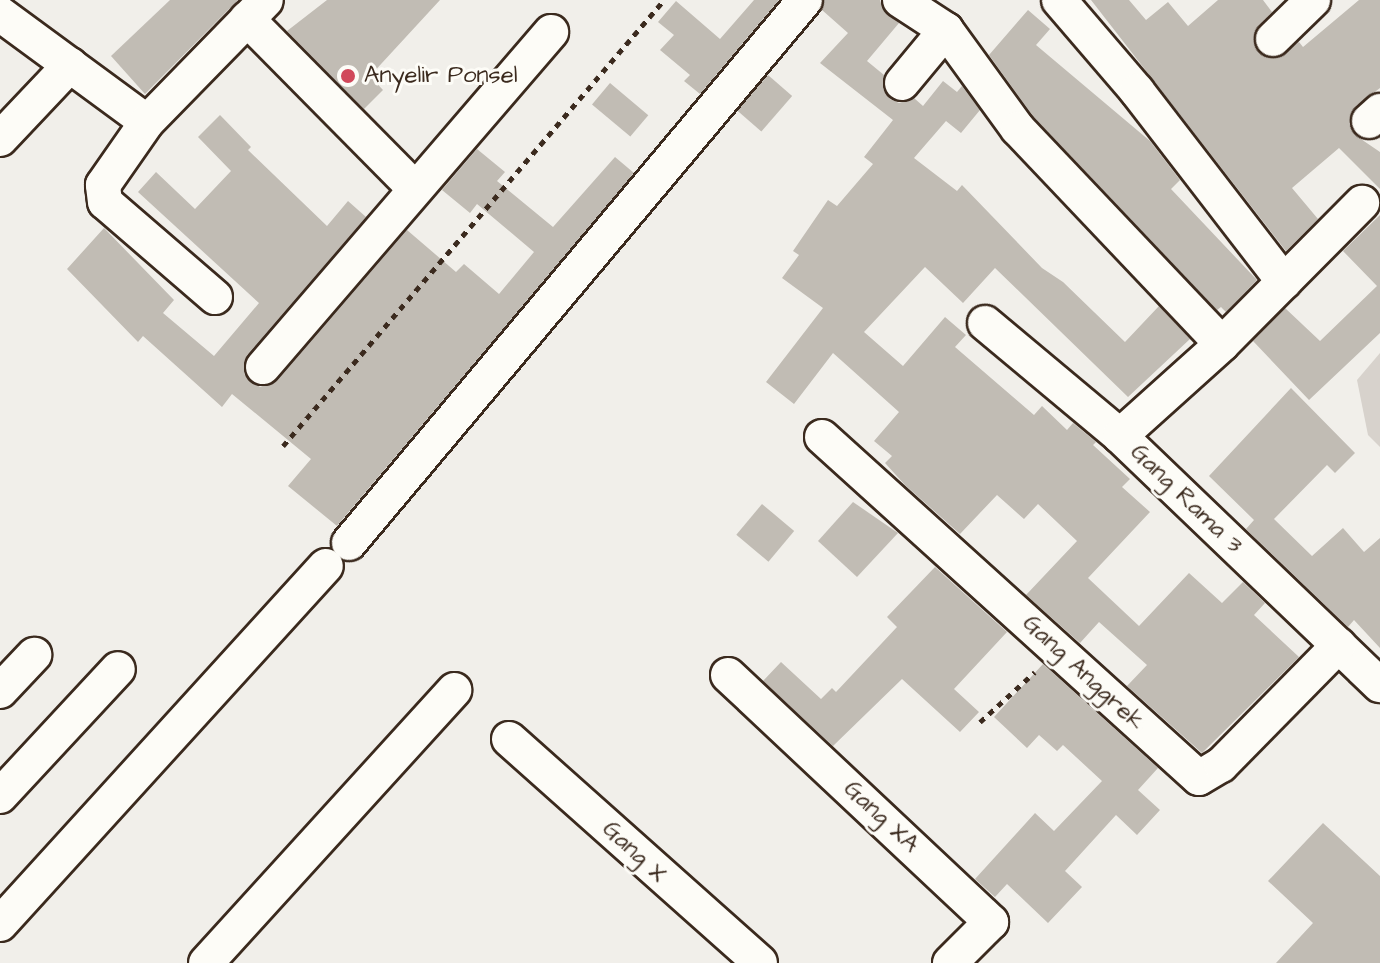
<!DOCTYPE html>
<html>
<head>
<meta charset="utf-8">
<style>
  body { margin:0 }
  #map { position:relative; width:1380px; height:963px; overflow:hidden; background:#f1efea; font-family:"Architects Daughter",sans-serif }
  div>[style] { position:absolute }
  .green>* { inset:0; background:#d7d2cc }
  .building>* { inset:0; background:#c1bcb4; transform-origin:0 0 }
  .path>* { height:5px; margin-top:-2.5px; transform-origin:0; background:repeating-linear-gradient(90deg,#3b2a1e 0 6px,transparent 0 12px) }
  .roads { filter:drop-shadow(2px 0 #3b2a1e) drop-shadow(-2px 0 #3b2a1e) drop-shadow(0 2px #3b2a1e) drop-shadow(0 -2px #3b2a1e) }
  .minor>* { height:34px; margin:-17px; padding:0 17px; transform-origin:17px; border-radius:17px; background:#fdfcf7 }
  .dots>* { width:22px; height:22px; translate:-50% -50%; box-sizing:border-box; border:4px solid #fdfcf7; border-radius:50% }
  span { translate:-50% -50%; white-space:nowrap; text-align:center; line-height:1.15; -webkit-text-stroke:6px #fdfcf7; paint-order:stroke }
  .poi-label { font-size:24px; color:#3b2a1e }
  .left { translate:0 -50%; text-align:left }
  .street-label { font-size:24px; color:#3b2a1e }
</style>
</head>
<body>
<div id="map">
  <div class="green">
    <div style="clip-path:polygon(1380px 353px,1380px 447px,1368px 435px,1357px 380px)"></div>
  </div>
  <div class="building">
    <div style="clip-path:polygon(170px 0,238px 0,145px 94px,111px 56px)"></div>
    <div style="clip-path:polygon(327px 0,440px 0,370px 76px,383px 90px,364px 109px,287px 31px)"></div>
    <div style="clip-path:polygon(754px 0,779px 0,700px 94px,684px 81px,690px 75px,660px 50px,674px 35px,658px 22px,676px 1px,720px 39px)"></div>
    <div style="clip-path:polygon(824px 0,880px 0,883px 10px,899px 23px,867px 61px,884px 75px,883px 89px,890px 99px,899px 103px,914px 98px,923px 106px,943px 81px,957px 92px,962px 86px,980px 110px,961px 133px,946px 121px,914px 158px,957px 191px,962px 185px,1042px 268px,1063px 282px,1125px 342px,1159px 306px,1190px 339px,1128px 397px,995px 268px,963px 303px,925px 267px,864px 332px,903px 366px,945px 317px,966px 335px,955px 347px,1034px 415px,1042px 406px,1067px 430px,1073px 423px,1096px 442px,1093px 445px,1130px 479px,1122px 487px,1150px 512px,1088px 578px,1139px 626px,1189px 573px,1222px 603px,1243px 582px,1265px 603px,1254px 615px,1299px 657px,1202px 753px,1127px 686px,1147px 665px,1099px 622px,1080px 643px,1026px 595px,1077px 541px,1038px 504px,1024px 519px,997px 495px,960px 534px,905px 485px,885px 463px,892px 456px,874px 441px,899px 412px,833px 353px,794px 404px,766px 382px,823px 308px,782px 278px,799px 255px,793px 251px,828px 200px,837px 206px,873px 164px,864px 157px,893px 120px,820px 63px,848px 33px,822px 10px)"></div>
    <div style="clip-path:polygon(1091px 0,1129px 0,1146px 20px,1168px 2px,1188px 26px,1218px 0,1263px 0,1272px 12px,1259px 25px,1254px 43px,1259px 53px,1277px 58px,1299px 42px,1303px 47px,1359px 0,1380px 0,1380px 88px,1356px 106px,1349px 124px,1355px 135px,1380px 152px,1380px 189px,1339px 148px,1292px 188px,1318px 219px,1286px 251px)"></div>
    <div style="clip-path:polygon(1028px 10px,1050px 29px,1036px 45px,1150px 141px,1180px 180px,1171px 189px,1257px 280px,1226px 312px,1221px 307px,1217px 310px,1033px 116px,989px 55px)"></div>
    <div style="left:768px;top:75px;width:32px;height:47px;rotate:41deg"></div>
    <div style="left:610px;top:83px;width:50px;height:28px;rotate:40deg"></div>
    <div style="clip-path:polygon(220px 115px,251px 147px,248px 150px,327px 226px,348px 201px,366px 217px,247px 355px,244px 374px,260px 387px,278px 380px,407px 230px,456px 272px,464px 264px,499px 294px,534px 252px,477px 204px,470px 213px,442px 190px,477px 149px,505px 172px,497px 181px,553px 227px,615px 157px,634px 173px,337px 526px,288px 486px,311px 459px,232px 394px,222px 407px,143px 336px,138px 342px,67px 269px,104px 228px,174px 300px,163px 313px,214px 356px,259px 303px,138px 192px,156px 172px,195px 209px,231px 171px,198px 137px)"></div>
    <div style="clip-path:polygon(1380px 215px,1380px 333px,1309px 400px,1253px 341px,1285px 308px,1320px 341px,1377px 286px,1343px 251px)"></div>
    <div style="clip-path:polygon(1291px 388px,1355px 453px,1335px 473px,1327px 465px,1274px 519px,1312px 556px,1343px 528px,1364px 552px,1380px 538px,1380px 648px,1354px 620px,1348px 627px,1246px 529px,1254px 520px,1209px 476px)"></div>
    <div style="clip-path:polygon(853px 502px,898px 533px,857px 577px,818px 541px)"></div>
    <div style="left:762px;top:504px;width:42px;height:40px;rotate:40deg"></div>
    <div style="clip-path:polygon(935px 567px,1007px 632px,954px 689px,979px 712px,960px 732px,902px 679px,833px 746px,763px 681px,781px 662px,821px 699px,832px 688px,836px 692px,897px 627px,887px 617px)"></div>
    <div style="clip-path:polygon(1043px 664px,1158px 768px,1138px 790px,1160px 810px,1137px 835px,1116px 815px,1065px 871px,1082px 887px,1048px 923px,1007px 884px,995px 897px,975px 879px,1035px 813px,1054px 831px,1102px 781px,1063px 745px,1057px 751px,1039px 735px,1027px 748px,994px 717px)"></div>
    <div style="clip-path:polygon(1323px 823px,1380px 876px,1380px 963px,1276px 963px,1313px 923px,1268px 881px)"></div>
  </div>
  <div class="path">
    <div style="left:283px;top:446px;width:587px;rotate:-49.49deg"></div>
    <div style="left:980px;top:722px;width:74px;rotate:-42.3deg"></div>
  </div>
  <div class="roads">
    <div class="minor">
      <div style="left:900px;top:0;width:55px;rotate:33.1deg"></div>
      <div style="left:946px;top:30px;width:122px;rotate:54deg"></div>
      <div style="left:1018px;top:129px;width:296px;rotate:46.5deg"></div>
      <div style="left:1059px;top:0;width:120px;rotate:49.4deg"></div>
      <div style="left:1137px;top:91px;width:241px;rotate:52.4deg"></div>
      <div style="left:0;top:14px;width:182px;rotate:36.3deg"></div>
      <div style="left:247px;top:19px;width:238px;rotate:45.3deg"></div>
      <div style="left:1273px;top:39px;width:56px;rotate:-44.3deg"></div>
      <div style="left:902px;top:83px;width:69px;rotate:-50.3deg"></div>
      <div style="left:1369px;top:121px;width:15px;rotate:-42deg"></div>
      <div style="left:0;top:139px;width:102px;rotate:-46.6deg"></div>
      <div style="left:215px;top:297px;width:145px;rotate:-139.2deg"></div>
      <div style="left:105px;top:202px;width:17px;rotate:-97deg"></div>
      <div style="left:103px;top:185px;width:77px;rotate:-55.1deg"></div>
      <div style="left:147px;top:122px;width:170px;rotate:-45.7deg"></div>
      <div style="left:985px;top:323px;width:176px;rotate:39.9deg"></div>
      <div style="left:1120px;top:436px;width:360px;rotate:43.8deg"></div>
      <div style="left:263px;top:367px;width:442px;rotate:-49.3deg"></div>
      <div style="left:1120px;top:436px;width:137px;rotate:-42deg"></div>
      <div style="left:1222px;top:344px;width:199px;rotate:-45.2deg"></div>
      <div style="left:822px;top:437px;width:508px;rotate:42.13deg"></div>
      <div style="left:1199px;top:778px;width:26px;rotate:-31deg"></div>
      <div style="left:1221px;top:765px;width:168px;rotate:-45.5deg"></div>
      <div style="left:349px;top:543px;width:709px;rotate:-49.98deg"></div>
      <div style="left:728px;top:675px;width:361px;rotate:43.2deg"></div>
      <div style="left:991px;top:922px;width:58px;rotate:135deg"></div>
      <div style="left:0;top:691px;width:50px;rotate:-46.6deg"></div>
      <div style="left:509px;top:739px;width:336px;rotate:41.7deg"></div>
      <div style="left:0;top:796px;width:173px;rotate:-47.1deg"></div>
      <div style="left:0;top:924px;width:484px;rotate:-47.7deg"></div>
      <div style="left:206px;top:963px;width:369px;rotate:-47.7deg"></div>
    </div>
  </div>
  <div class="dots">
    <div style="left:348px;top:76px;background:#d1495b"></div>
  </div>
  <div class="poi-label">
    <span class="left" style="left:364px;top:76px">Anyelir Ponsel</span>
  </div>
  <div class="street-label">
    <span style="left:1186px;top:499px;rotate:44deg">Gang Rama 3</span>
    <span style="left:1083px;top:673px;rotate:43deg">Gang Anggrek</span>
    <span style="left:881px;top:817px;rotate:43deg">Gang XA</span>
    <span style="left:634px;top:852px;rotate:43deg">Gang X</span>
  </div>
</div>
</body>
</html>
